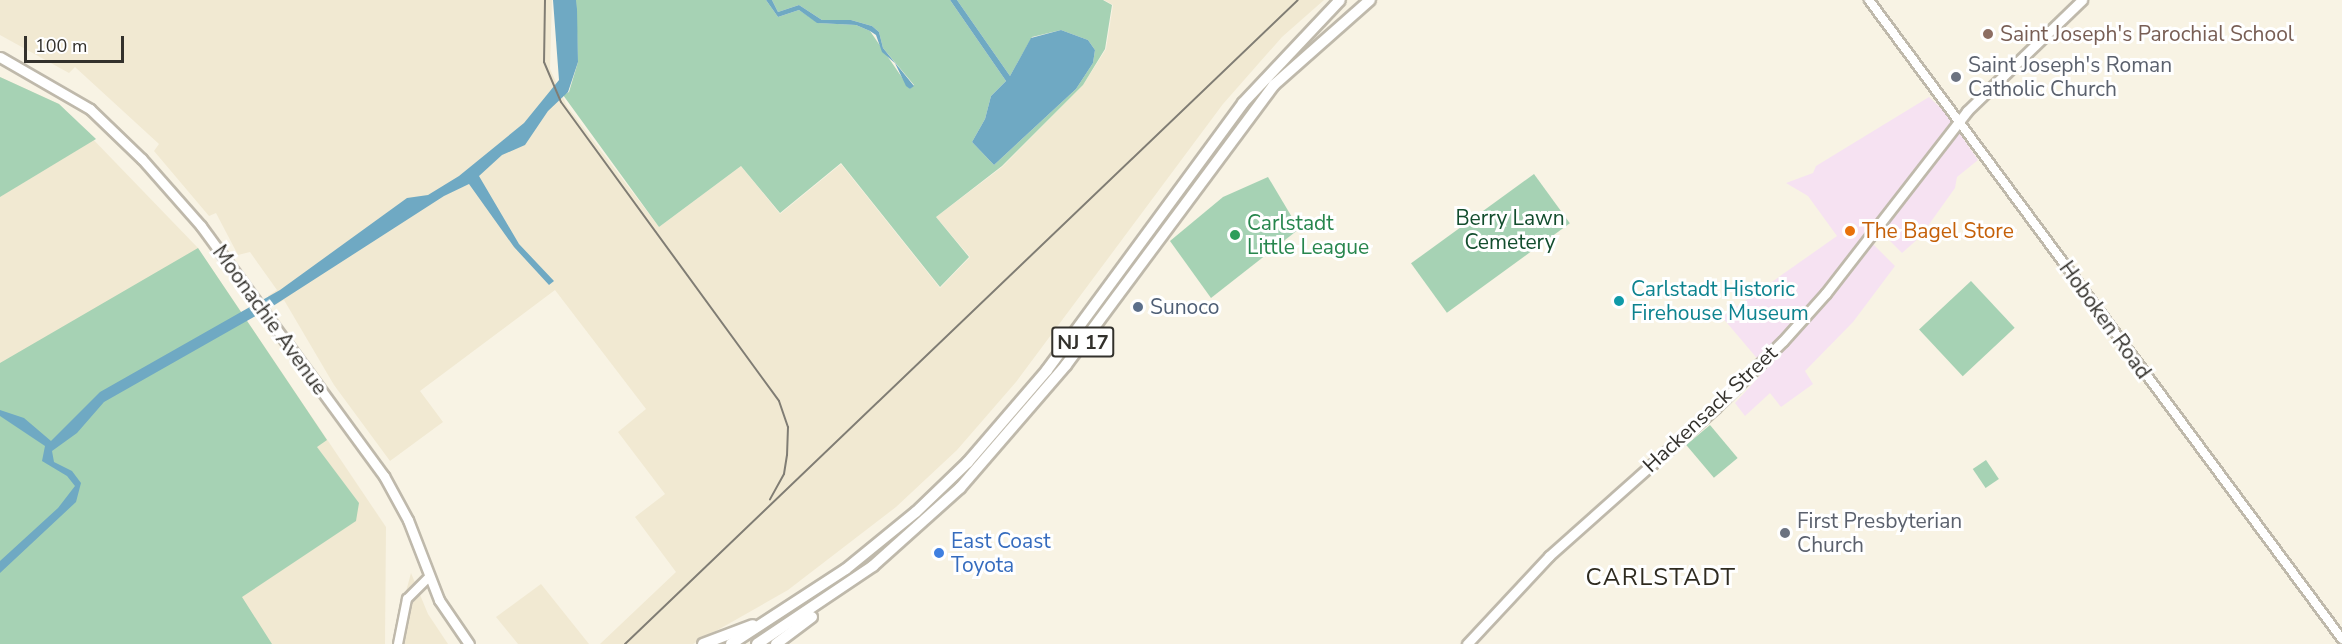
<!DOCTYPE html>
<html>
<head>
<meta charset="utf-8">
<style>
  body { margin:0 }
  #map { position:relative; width:2342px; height:644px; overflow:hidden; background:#f8f3e4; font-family:"Nunito Sans",sans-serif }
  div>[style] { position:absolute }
  .commercial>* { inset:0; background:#f6e2f2 }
  .built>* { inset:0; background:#f1e9d2 }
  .green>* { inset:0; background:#a6d2b4; transform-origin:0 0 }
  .water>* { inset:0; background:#6fa9c3 }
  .roads { filter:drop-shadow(2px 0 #bfb9ab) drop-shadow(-2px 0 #bfb9ab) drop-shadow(0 2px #bfb9ab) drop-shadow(0 -2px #bfb9ab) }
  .tertiary>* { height:8px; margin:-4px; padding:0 4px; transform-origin:4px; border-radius:4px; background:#fff }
  .secondary>* { height:9px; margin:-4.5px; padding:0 4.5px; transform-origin:4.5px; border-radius:4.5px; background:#fff }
  .trunk>* { height:10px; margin:-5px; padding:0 5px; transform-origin:5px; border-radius:5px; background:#fff }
  .rail>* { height:2px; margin:-1px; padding:0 1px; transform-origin:1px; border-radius:1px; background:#807d74 }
  .dots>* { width:16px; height:16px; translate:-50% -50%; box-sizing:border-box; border:3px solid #fff; border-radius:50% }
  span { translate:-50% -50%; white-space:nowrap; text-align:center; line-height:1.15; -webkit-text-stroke:6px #fff; paint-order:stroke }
  .shield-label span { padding:2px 4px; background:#fff; border:2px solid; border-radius:4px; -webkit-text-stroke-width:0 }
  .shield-label { font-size:20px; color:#33312c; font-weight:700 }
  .education-label { font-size:21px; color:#785e54 }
  .left { translate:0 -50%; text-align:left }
  .worship-label { font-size:21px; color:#5b616d }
  .park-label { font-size:21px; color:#124d2d }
  .leisure-label { font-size:21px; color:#27864d }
  .food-label { font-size:21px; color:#c56008 }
  .culture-label { font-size:21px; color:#0d838f }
  .service-label { font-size:21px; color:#4e5e75 }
  .street-label { font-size:21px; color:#33312c }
  .shop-label { font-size:21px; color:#366cbe }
  .quarter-label { font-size:24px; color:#2f2b20; letter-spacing:1.5px }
  .scale { position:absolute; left:24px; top:36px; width:100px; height:27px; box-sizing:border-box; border:3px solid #33312c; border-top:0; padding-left:8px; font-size:18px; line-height:21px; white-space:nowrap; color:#33312c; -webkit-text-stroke:4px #fff; paint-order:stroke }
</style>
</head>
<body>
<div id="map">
  <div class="commercial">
    <div style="clip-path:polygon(1929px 97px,1944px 111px,1978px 160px,1957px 177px,1955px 188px,1920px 237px,1902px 253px,1882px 233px,1872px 243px,1895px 266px,1853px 322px,1805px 371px,1813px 384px,1781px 407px,1770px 393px,1745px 416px,1735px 403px,1766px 369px,1722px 317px,1837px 236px,1808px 196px,1786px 183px,1813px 173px,1816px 166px)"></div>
  </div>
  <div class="built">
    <div style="clip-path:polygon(0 0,552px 0,550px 69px,567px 106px,659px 227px,741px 166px,780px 214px,841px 164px,940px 288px,970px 257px,936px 217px,1002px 167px,1083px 85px,1106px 49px,1113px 5px,1104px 0,1324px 0,1282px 37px,1223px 104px,1016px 382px,957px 450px,896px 507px,788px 590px,693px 644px,600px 644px,676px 572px,635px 517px,665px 494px,618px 432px,646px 409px,555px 290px,420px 391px,443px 422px,390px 461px,334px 385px,284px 300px,275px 305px,268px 296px,277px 290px,250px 252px,238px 255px,216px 213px,209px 216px,154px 151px,159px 144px,75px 67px,69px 73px,0 35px)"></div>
    <div style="clip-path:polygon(0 77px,59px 104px,198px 248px,386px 527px,385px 644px,0 644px)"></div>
    <div style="clip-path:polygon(411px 573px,428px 614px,448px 644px,392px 644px)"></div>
    <div style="clip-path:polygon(541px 584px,589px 644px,518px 644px,496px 617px)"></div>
  </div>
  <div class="green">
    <div style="clip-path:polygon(576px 0,766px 0,778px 17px,799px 10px,818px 23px,856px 25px,870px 31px,910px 89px,914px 85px,883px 48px,879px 32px,872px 26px,851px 20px,822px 20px,799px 5px,778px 12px,772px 0,950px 0,1006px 81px,991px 96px,985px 119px,972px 142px,994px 165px,1076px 89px,1093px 63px,1095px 50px,1088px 40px,1061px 30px,1032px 37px,1010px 76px,957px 0,1103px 0,1112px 5px,1105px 49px,1083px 85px,1002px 166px,936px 217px,969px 257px,940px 287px,841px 163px,780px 213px,741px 166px,659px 227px,563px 95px,569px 92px,578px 62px)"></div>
    <div style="clip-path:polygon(0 77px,59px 104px,96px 139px,0 197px)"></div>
    <div style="left:1534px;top:174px;width:61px;height:152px;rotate:54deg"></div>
    <div style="clip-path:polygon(1268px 177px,1299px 229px,1211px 298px,1170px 241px,1223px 197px)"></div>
    <div style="clip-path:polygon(198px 248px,327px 440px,317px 447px,359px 503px,356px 521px,242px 597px,272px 644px,0 644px,0 363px)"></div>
    <div style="left:1971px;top:281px;width:64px;height:71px;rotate:47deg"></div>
    <div style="left:1710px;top:425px;width:43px;height:31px;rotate:50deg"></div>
    <div style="left:1986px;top:460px;width:23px;height:16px;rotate:56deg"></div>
  </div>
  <div class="water">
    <div style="clip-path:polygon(553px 0,576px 0,577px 9px,578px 62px,568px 92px,548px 111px,525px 145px,502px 155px,479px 176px,519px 244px,554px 281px,549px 285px,514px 247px,469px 184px,444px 196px,273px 306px,104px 402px,77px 433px,52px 451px,54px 462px,72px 471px,81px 483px,76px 502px,0 573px,0 561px,58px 508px,75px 486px,67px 476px,42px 461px,45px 446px,0 416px,0 410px,24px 418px,51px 441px,100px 392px,280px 290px,407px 198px,428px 195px,459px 176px,524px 123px,559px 80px)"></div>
    <div style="clip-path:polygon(766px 0,772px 0,778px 12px,799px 5px,822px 20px,851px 20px,872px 26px,879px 32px,883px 48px,914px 86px,910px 89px,906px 86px,895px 63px,882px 52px,876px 35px,870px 31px,856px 25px,817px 23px,799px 10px,778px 17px)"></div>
    <div style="clip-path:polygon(950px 0,957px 0,1010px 76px,1031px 38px,1061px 30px,1088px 40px,1095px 50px,1093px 63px,1076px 89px,994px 165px,972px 142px,985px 119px,991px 96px,1006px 81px)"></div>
  </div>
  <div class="roads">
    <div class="tertiary">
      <div style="left:1869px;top:0;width:795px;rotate:53.49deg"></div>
      <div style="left:398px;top:644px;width:46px;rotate:-78.7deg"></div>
      <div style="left:407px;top:599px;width:31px;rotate:-45deg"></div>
    </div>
    <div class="secondary">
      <div style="left:0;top:57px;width:104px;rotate:30deg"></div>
      <div style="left:90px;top:109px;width:72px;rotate:43.9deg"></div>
      <div style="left:142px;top:159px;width:89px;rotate:48.6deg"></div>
      <div style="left:201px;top:226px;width:310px;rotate:53.8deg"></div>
      <div style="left:384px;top:476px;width:50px;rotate:61.4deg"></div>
      <div style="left:408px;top:520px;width:86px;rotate:68.8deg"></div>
      <div style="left:439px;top:600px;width:53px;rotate:55.7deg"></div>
      <div style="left:1467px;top:644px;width:120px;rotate:-47deg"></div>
      <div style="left:1549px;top:556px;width:222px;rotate:-41.7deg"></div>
      <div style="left:1715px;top:408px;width:95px;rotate:-44.6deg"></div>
      <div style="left:1783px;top:341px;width:64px;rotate:-48.1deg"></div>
      <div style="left:1826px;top:293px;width:230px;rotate:-52.2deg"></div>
      <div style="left:1967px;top:111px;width:160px;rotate:-44deg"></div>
    </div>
    <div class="trunk">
      <div style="left:703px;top:644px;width:53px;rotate:-20.8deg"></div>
      <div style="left:731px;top:644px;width:137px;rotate:-33.1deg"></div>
      <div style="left:846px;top:569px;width:90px;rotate:-39.2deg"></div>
      <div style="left:916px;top:512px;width:72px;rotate:-43.9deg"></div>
      <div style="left:968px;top:462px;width:121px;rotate:-49.3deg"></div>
      <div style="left:1047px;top:370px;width:331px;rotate:-53.7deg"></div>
      <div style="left:1243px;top:103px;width:141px;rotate:-46.7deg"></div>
      <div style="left:757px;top:644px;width:140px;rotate:-33.9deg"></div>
      <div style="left:873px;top:566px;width:117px;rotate:-41.9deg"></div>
      <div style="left:960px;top:488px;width:162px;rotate:-49.2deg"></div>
      <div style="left:1066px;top:365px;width:349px;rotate:-53.4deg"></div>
      <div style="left:1274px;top:85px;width:128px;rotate:-41.5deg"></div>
      <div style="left:776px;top:644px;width:45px;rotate:-36.9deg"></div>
    </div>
  </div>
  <div class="rail">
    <div style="left:545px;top:0;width:62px;rotate:90.9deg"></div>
    <div style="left:544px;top:62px;width:43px;rotate:67deg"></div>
    <div style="left:561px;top:102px;width:370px;rotate:53.9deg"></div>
    <div style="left:779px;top:401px;width:28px;rotate:71deg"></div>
    <div style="left:788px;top:427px;width:28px;rotate:92deg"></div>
    <div style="left:787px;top:455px;width:19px;rotate:99deg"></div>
    <div style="left:784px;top:474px;width:29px;rotate:119deg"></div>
    <div style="left:625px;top:644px;width:931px;rotate:-43.74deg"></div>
  </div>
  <div class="dots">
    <div style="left:1988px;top:34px;background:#8d6e63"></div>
    <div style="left:1956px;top:77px;background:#6b7280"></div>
    <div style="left:1850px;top:231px;background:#e8710a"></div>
    <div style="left:1235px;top:235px;background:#2e9e5b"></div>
    <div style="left:1619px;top:301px;background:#0f9aa8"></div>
    <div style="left:1138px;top:307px;background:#5c6f8a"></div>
    <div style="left:1785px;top:533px;background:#6b7280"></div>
    <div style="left:939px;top:553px;background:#3f7fe0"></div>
  </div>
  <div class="shield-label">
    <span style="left:1083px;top:342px">NJ 17</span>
  </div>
  <div class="education-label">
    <span class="left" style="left:2000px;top:34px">Saint Joseph's Parochial School</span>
  </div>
  <div class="worship-label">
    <span class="left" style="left:1968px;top:77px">Saint Joseph's Roman<br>Catholic Church</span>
    <span class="left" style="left:1797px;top:533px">First Presbyterian<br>Church</span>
  </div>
  <div class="park-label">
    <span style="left:1510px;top:230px">Berry Lawn<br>Cemetery</span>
  </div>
  <div class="leisure-label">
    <span class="left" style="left:1247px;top:235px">Carlstadt<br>Little League</span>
  </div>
  <div class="food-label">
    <span class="left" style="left:1862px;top:231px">The Bagel Store</span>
  </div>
  <div class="culture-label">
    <span class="left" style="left:1631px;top:301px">Carlstadt Historic<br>Firehouse Museum</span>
  </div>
  <div class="service-label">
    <span class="left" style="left:1150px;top:307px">Sunoco</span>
  </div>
  <div class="street-label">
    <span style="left:270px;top:320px;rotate:54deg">Moonachie Avenue</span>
    <span style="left:2105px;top:320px;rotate:54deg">Hoboken Road</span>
    <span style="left:1710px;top:409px;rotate:-43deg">Hackensack Street</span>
  </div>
  <div class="shop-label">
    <span class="left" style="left:951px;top:553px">East Coast<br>Toyota</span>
  </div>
  <div class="quarter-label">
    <span style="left:1661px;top:578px">CARLSTADT</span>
  </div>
  <div class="scale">100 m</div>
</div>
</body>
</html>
